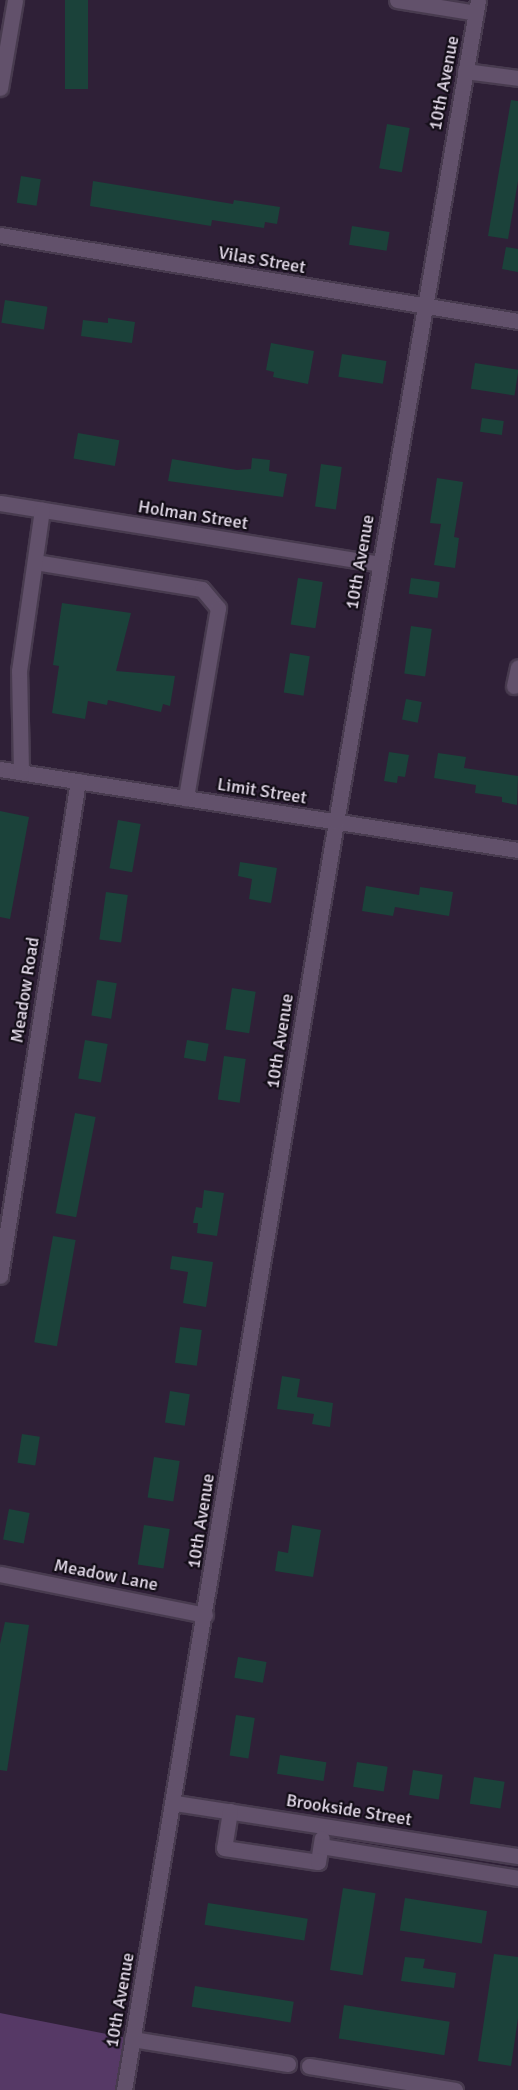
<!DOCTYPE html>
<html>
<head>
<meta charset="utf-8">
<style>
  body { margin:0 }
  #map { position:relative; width:518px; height:2090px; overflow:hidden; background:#2f2037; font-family:Signika,sans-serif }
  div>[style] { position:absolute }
  .green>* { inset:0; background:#563966 }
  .building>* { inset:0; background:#1b423a; transform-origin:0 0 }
  .roads { filter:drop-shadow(2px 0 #483b4f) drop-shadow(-2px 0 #483b4f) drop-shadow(0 2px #483b4f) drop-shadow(0 -2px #483b4f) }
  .minor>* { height:15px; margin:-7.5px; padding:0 7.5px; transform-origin:7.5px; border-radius:7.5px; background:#62516b }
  span { translate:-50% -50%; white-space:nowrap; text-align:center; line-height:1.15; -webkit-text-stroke:4.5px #130d17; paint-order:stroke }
  .street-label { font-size:18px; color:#e3dae9 }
</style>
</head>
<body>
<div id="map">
  <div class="green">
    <div style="clip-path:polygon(0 2013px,132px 2039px,124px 2090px,0 2090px)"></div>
  </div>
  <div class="building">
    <div style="left:65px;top:0;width:23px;height:89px"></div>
    <div style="clip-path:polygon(511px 100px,518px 101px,518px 181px,508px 239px,488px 236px)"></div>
    <div style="left:387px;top:124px;width:23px;height:45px;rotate:10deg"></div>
    <div style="left:21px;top:176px;width:20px;height:27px;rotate:9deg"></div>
    <div style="clip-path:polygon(93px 181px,233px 204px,234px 200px,280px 207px,277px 224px,265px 222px,264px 228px,212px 220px,211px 226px,90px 206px)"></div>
    <div style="left:352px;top:226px;width:38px;height:19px;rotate:9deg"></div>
    <div style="clip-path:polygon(506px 247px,518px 249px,518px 272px,502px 269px)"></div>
    <div style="left:5px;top:300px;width:43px;height:23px;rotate:9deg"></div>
    <div style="clip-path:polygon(108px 318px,135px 322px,132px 343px,81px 336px,83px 320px,108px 323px)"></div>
    <div style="clip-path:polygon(271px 343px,314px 351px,308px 384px,273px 377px,274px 372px,266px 370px)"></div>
    <div style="left:342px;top:354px;width:45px;height:23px;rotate:9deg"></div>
    <div style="left:475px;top:363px;width:44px;height:26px;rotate:9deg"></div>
    <div style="left:482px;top:418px;width:22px;height:14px;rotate:8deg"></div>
    <div style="left:78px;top:433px;width:42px;height:26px;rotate:10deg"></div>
    <div style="clip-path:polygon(252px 458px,270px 460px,269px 471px,287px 474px,283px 497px,168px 481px,172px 459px,237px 470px,251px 469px)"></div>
    <div style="left:321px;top:464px;width:21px;height:43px;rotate:8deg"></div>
    <div style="clip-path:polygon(437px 478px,463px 482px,454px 537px,459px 538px,455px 568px,434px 565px,441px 524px,430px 523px)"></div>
    <div style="left:298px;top:578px;width:25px;height:47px;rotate:9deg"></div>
    <div style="left:411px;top:578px;width:29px;height:16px;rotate:8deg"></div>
    <div style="clip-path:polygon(62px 603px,131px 613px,116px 671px,175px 676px,170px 706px,163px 704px,161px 712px,108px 700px,107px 705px,88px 701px,85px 719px,52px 713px,59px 666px,53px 665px)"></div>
    <div style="left:411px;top:626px;width:21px;height:48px;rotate:8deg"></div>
    <div style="left:290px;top:653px;width:20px;height:40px;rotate:9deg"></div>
    <div style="left:406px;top:699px;width:16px;height:21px;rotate:11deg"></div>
    <div style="clip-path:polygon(389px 752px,409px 755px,405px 777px,398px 776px,397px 783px,384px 781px)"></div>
    <div style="clip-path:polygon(438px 753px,466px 757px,464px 768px,518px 776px,517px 805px,502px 802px,502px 797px,475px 793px,476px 785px,434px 778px)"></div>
    <div style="clip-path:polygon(0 811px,29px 817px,10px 919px,0 917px)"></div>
    <div style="left:118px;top:820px;width:23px;height:49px;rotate:10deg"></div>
    <div style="clip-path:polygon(240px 862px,277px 868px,271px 903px,249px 899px,252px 879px,238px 876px)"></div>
    <div style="clip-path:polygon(366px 886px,419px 895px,420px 887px,453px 892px,449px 916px,395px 907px,393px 916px,362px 911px)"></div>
    <div style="left:106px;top:892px;width:22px;height:48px;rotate:8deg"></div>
    <div style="left:97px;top:980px;width:20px;height:36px;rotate:9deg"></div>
    <div style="left:232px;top:988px;width:24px;height:42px;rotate:9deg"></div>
    <div style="left:85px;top:1040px;width:23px;height:39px;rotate:10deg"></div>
    <div style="left:187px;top:1040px;width:22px;height:18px;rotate:10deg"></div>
    <div style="left:224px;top:1056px;width:22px;height:44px;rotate:8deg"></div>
    <div style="left:75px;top:1113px;width:21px;height:102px;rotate:11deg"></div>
    <div style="clip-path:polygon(204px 1190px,224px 1193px,217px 1236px,197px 1233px,198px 1223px,193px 1223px,196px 1207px,202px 1208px)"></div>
    <div style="left:53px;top:1236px;width:23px;height:108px;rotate:10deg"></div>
    <div style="clip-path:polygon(172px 1256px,213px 1262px,206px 1307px,183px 1303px,188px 1272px,170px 1269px)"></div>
    <div style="left:180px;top:1327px;width:22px;height:36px;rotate:8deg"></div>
    <div style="clip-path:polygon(282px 1376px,300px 1379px,297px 1397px,333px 1403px,330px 1427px,312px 1424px,314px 1414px,277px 1409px)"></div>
    <div style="left:170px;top:1391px;width:20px;height:32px;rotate:9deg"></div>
    <div style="left:22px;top:1434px;width:18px;height:29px;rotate:9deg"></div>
    <div style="left:154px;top:1457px;width:26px;height:41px;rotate:9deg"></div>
    <div style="left:9px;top:1509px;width:21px;height:31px;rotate:11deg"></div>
    <div style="left:144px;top:1525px;width:26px;height:40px;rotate:9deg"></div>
    <div style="clip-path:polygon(292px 1525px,321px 1530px,313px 1577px,275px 1571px,278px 1551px,288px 1553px)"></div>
    <div style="clip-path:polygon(5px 1622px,29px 1625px,7px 1771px,0 1770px,0 1644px)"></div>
    <div style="left:238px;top:1657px;width:29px;height:21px;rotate:10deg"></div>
    <div style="left:236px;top:1715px;width:19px;height:41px;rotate:9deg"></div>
    <div style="left:280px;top:1755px;width:47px;height:19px;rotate:9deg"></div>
    <div style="left:357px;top:1762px;width:31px;height:25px;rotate:9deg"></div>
    <div style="left:413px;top:1770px;width:30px;height:25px;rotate:9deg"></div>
    <div style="left:474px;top:1777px;width:31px;height:27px;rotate:9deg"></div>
    <div style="left:343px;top:1888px;width:33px;height:83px;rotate:9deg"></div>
    <div style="left:405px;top:1898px;width:83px;height:33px;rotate:9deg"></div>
    <div style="left:208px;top:1903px;width:101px;height:22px;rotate:9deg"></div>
    <div style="clip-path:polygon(494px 1954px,518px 1957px,518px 2018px,511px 2066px,478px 2061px)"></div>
    <div style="clip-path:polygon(405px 1957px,425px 1959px,423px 1968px,456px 1973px,454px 1988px,401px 1981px)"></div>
    <div style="left:195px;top:1986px;width:100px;height:21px;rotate:9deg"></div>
    <div style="left:344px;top:2005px;width:107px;height:34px;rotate:9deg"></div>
  </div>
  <div class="roads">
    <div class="minor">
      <div style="left:397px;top:0;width:80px;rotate:9.3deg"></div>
      <div style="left:465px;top:71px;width:53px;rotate:7.5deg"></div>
      <div style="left:0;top:88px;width:89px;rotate:-80.3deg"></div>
      <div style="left:0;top:235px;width:525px;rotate:9.43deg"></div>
      <div style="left:0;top:503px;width:385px;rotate:9.1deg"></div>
      <div style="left:35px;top:562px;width:169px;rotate:9.2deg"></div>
      <div style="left:202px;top:589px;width:25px;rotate:50deg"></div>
      <div style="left:218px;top:608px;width:193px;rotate:99.6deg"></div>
      <div style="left:514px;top:686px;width:19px;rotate:-78deg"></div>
      <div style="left:0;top:769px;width:524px;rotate:8.89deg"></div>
      <div style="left:21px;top:772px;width:101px;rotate:-91.1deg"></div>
      <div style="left:19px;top:671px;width:163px;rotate:-81.9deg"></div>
      <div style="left:0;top:1276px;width:501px;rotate:-81.05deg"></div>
      <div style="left:0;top:1574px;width:209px;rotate:11.3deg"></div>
      <div style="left:175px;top:1803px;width:347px;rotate:8.8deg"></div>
      <div style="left:230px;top:1811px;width:37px;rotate:99deg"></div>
      <div style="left:224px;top:1848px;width:95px;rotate:8.5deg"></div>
      <div style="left:318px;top:1862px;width:24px;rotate:-81deg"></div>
      <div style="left:321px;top:1846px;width:200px;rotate:9.2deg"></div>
      <div style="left:132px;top:2039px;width:158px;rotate:9.1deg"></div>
      <div style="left:309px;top:2066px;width:148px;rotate:9.3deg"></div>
      <div style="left:124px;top:2090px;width:1286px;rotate:-80.51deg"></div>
      <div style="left:336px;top:822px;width:834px;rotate:-80.2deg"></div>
    </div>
  </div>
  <div class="street-label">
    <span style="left:444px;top:83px;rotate:-79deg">10th Avenue</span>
    <span style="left:262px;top:260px;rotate:10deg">Vilas Street</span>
    <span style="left:193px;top:515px;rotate:9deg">Holman Street</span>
    <span style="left:360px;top:562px;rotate:-80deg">10th Avenue</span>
    <span style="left:262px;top:791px;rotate:9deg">Limit Street</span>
    <span style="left:25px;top:990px;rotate:-81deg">Meadow Road</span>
    <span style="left:280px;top:1041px;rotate:-81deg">10th Avenue</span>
    <span style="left:201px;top:1521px;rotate:-81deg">10th Avenue</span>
    <span style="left:106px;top:1575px;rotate:11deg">Meadow Lane</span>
    <span style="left:349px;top:1810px;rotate:9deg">Brookside Street</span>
    <span style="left:120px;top:2000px;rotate:-80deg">10th Avenue</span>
  </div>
</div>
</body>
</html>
